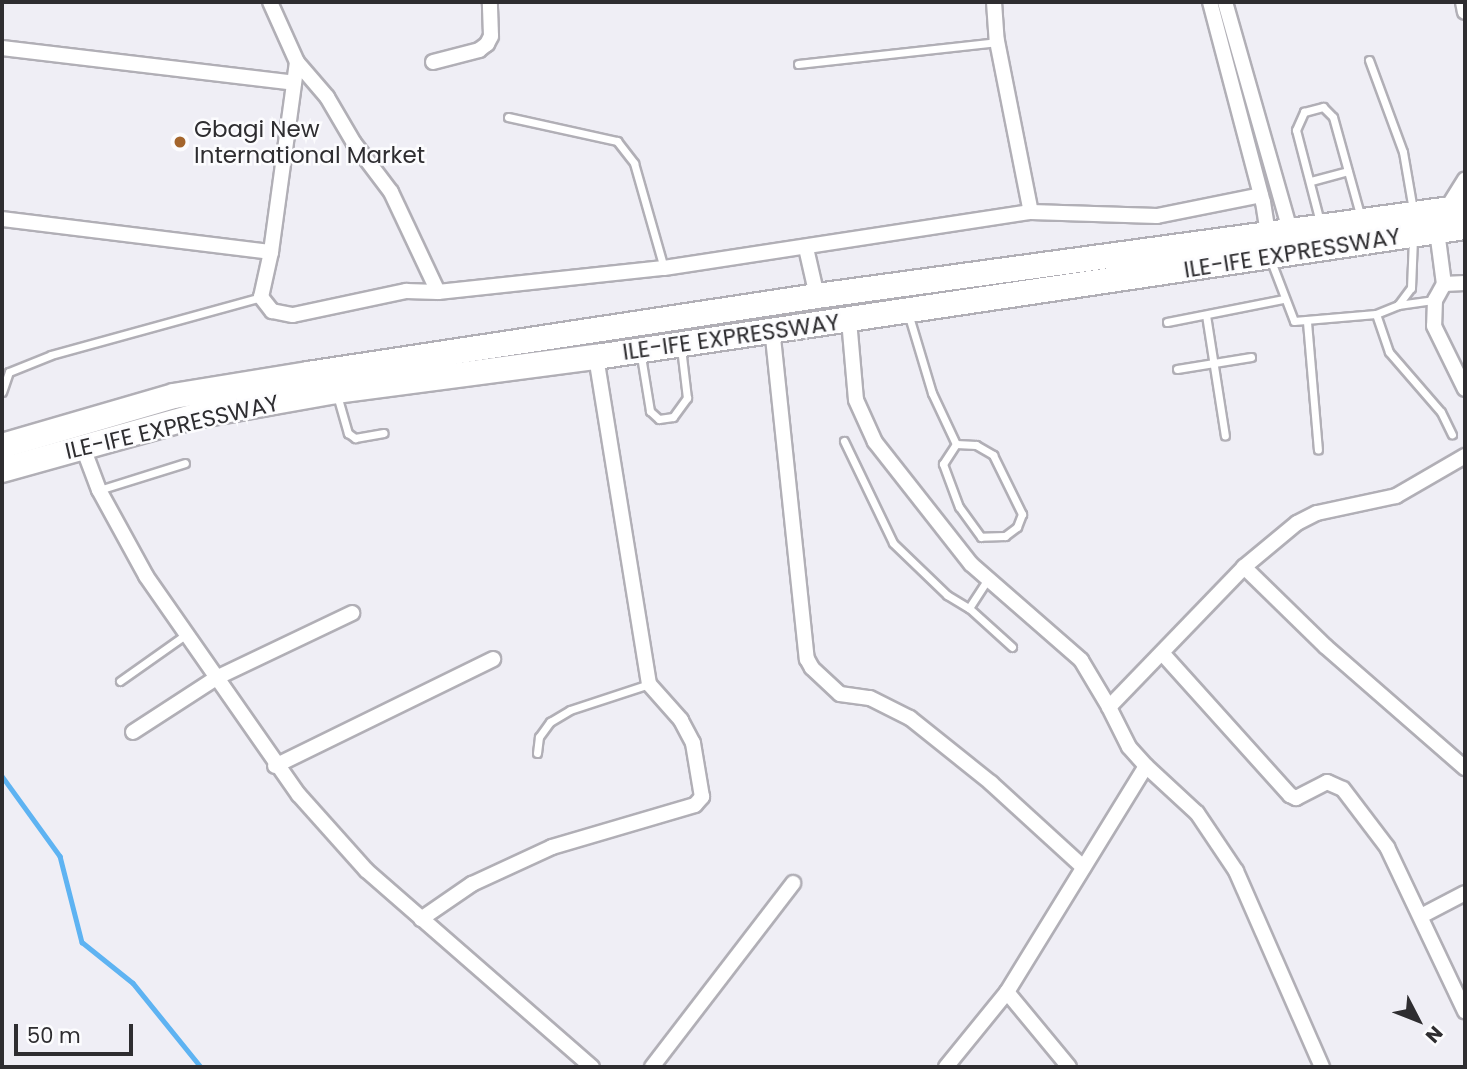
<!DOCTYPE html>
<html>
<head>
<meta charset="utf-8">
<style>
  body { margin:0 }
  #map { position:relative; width:1467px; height:1069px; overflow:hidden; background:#efeef5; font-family:Poppins,sans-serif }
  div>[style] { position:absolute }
  .stream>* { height:4.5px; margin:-2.25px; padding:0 2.25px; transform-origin:2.25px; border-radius:2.25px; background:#5eb3f2 }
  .roads { filter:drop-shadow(2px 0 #b1afb6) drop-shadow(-2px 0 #b1afb6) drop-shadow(0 2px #b1afb6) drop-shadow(0 -2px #b1afb6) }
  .service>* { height:7px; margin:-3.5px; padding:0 3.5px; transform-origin:3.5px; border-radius:3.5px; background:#fff }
  .minor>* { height:14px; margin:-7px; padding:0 7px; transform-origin:7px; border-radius:7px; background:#fff }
  .trunk>* { height:24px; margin:-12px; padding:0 12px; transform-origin:12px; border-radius:12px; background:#fff }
  .dots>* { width:19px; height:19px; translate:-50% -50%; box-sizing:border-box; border:4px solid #fcfcfe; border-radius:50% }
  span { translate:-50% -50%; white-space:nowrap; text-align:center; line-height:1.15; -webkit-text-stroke:5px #fcfcfe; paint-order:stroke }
  .poi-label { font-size:23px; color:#2e2d30 }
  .left { translate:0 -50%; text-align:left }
  .street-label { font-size:23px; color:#2e2d30 }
  .frame { position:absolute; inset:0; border:4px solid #2e2d30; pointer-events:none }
  .north { position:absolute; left:1383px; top:985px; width:70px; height:70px; -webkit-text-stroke:5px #fcfcfe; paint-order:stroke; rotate:132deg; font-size:19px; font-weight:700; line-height:28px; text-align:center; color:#2e2d30 }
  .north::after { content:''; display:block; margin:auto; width:24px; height:32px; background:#2e2d30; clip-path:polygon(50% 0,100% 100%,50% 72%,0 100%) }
  .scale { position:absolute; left:14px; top:1024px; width:119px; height:32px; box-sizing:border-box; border:4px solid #2e2d30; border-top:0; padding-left:9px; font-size:21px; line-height:24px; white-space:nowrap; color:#2e2d30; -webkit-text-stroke:5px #fcfcfe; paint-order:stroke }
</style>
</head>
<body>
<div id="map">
  <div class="stream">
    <div style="left:2px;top:776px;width:99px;rotate:54.1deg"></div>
    <div style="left:60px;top:856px;width:89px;rotate:75.7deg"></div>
    <div style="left:82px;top:942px;width:65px;rotate:38.8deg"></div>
    <div style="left:133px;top:983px;width:108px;rotate:51deg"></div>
  </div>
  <div class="roads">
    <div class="service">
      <div style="left:1369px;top:60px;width:98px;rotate:69.7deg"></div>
      <div style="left:1403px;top:152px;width:59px;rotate:80.2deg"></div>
      <div style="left:798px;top:64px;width:199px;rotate:-6.3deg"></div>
      <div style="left:508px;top:117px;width:112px;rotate:12.4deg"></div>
      <div style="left:617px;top:141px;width:28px;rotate:52deg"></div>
      <div style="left:634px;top:163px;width:109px;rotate:74.1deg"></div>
      <div style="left:1311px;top:181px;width:38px;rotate:-15deg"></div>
      <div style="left:1320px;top:222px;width:95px;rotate:-104.6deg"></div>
      <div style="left:1296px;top:130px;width:20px;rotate:-66deg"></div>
      <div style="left:1304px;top:112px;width:20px;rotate:-15deg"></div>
      <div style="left:1323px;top:107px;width:14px;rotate:45deg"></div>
      <div style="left:1333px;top:117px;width:105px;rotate:74.5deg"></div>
      <div style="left:1271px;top:261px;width:64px;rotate:69deg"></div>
      <div style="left:1294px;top:321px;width:82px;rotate:-4.9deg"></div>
      <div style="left:1376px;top:314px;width:24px;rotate:-22deg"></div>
      <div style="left:1398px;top:305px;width:21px;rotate:-53deg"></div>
      <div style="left:1411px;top:288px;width:50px;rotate:-87.7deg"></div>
      <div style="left:1398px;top:305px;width:37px;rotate:-8deg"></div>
      <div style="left:908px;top:313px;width:84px;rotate:73.3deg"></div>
      <div style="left:932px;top:393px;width:56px;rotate:64.8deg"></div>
      <div style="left:1376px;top:314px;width:40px;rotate:71.1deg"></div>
      <div style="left:1389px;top:352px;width:79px;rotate:49.1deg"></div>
      <div style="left:1441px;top:412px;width:25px;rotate:64deg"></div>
      <div style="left:1206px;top:315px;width:122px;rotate:81.1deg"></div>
      <div style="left:1167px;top:322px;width:118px;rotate:-11.2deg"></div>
      <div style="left:1307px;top:322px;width:128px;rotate:85.1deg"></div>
      <div style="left:641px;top:356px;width:56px;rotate:80.7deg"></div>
      <div style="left:650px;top:411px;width:12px;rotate:42deg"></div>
      <div style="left:659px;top:419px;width:14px;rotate:-8deg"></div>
      <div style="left:673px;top:417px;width:24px;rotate:-54deg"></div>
      <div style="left:687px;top:398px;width:50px;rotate:-96.8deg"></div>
      <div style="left:1177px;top:369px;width:75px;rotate:-9.2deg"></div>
      <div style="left:2px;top:392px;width:21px;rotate:-71deg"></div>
      <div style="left:9px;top:372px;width:45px;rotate:-22deg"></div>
      <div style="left:51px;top:355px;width:218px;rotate:-15.4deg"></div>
      <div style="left:337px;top:395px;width:40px;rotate:74deg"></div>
      <div style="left:348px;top:433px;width:9px;rotate:36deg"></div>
      <div style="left:355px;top:438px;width:29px;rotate:-10deg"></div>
      <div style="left:844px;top:441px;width:113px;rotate:64.3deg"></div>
      <div style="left:893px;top:543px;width:75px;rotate:43.9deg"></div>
      <div style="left:947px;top:595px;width:26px;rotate:31deg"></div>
      <div style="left:969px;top:608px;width:33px;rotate:-57deg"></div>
      <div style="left:956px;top:444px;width:20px;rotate:3deg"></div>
      <div style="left:976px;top:445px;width:20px;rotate:30deg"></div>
      <div style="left:993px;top:455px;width:66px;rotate:63.8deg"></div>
      <div style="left:1022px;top:514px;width:14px;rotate:111deg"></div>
      <div style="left:1017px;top:527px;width:15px;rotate:143deg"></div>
      <div style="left:1005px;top:536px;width:24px;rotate:178deg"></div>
      <div style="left:981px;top:537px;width:37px;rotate:-126deg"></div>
      <div style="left:959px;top:507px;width:46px;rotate:-110.4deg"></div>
      <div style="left:943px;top:464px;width:24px;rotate:-57deg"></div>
      <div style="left:99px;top:490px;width:90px;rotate:-17.4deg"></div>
      <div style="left:969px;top:608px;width:58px;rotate:42.2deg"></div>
      <div style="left:120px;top:681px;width:80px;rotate:-35.3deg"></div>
      <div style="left:537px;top:753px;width:16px;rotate:-83deg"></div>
      <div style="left:539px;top:737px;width:19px;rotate:-54deg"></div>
      <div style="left:550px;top:722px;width:23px;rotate:-31deg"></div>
      <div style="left:570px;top:710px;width:83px;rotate:-18.2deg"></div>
    </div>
    <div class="minor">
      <div style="left:270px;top:2px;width:66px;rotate:65.8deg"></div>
      <div style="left:297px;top:62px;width:192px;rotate:97.8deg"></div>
      <div style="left:271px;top:252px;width:46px;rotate:102.5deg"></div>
      <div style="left:261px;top:297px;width:18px;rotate:52deg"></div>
      <div style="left:272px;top:311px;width:21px;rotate:11deg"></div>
      <div style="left:293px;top:315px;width:116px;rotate:-12deg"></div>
      <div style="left:406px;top:291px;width:32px;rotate:2deg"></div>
      <div style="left:438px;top:292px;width:227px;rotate:-6.1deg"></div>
      <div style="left:664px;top:268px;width:371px;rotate:-8.7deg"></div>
      <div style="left:1031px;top:212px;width:126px;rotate:1.8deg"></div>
      <div style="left:1157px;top:216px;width:106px;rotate:-11.4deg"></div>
      <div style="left:994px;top:2px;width:39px;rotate:86deg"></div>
      <div style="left:997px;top:41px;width:174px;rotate:78.8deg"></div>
      <div style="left:1210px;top:2px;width:207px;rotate:75.2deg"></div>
      <div style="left:1263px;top:202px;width:32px;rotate:81deg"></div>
      <div style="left:1225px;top:2px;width:237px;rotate:74.1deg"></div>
      <div style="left:1463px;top:2px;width:10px;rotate:79deg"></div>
      <div style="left:2px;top:48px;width:294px;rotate:6.8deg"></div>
      <div style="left:297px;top:62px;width:46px;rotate:49.4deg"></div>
      <div style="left:327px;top:97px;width:53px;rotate:59.6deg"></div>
      <div style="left:354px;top:143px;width:61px;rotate:52.9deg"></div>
      <div style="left:391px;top:192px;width:110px;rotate:64.8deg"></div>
      <div style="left:433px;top:62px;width:48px;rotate:-14.6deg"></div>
      <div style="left:479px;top:50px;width:10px;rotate:-37deg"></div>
      <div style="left:487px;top:44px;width:9px;rotate:-63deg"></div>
      <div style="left:491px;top:36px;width:34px;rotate:-92deg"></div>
      <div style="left:1446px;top:210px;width:36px;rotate:-58deg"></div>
      <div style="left:2px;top:219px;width:271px;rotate:7deg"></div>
      <div style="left:1437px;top:231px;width:53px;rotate:82.5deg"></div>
      <div style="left:1444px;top:284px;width:18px;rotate:119deg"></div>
      <div style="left:1435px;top:300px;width:26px;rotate:92deg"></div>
      <div style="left:1434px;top:326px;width:70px;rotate:63.8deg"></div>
      <div style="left:806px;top:248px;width:49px;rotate:77.1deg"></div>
      <div style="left:1444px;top:284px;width:21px;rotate:-3deg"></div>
      <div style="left:849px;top:320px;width:80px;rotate:85deg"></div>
      <div style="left:856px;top:400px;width:46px;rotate:65.7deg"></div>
      <div style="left:875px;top:442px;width:155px;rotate:51.8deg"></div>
      <div style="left:971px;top:564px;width:146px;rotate:41.1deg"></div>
      <div style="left:1081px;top:660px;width:55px;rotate:59.2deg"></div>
      <div style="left:772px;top:328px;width:333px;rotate:84deg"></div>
      <div style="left:807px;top:659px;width:10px;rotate:61deg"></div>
      <div style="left:812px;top:668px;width:38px;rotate:43deg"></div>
      <div style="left:840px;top:694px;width:30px;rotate:8deg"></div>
      <div style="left:870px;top:698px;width:45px;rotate:26.6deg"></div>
      <div style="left:910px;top:718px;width:104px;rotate:38.7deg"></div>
      <div style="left:991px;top:783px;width:125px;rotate:42.4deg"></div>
      <div style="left:82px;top:445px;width:48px;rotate:69.3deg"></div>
      <div style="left:99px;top:490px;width:98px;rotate:61.3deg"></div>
      <div style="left:146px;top:576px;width:267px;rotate:55.1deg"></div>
      <div style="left:299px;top:795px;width:101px;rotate:48.2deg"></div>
      <div style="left:366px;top:870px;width:300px;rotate:41.1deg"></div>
      <div style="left:1244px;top:567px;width:113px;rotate:44.3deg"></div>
      <div style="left:1325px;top:646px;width:186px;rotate:41.1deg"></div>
      <div style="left:1163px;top:654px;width:190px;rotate:48deg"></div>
      <div style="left:1290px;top:795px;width:7px;rotate:27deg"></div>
      <div style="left:1296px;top:798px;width:35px;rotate:-27deg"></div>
      <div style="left:1327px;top:782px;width:17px;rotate:24deg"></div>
      <div style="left:1343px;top:789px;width:73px;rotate:52.8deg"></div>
      <div style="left:1387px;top:847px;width:182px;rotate:64.6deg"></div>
      <div style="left:133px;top:732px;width:99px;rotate:-33deg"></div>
      <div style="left:216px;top:678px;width:151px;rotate:-25.5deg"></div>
      <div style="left:275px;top:766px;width:243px;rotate:-26.1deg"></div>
      <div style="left:1146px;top:766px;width:69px;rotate:42.7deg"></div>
      <div style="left:1197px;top:813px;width:70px;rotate:56.1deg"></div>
      <div style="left:1236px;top:871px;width:214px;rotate:66.3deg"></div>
      <div style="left:1423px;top:915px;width:47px;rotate:-27.6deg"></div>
      <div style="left:421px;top:919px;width:62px;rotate:-34.5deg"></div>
      <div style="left:472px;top:884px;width:88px;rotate:-24.8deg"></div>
      <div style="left:552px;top:847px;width:149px;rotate:-16.4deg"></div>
      <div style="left:695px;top:805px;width:11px;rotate:-49deg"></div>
      <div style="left:702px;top:797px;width:55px;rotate:-99.5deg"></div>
      <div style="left:693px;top:743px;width:26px;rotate:-118deg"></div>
      <div style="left:681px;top:720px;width:48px;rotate:-131.6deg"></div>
      <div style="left:649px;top:684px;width:331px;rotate:-99.2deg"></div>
      <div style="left:1007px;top:992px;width:97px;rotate:50.4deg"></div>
      <div style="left:652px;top:1067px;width:232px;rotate:-52.5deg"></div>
      <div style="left:946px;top:1067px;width:97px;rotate:-50.9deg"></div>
      <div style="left:1007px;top:992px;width:265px;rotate:-58.4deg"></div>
      <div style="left:1146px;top:766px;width:25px;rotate:-132deg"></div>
      <div style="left:1129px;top:747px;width:45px;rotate:-116.6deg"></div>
      <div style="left:1109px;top:707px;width:194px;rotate:-46deg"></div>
      <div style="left:1244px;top:567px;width:69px;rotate:-39.7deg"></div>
      <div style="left:1297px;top:523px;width:22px;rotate:-27deg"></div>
      <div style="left:1317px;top:513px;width:81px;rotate:-12.1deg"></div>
      <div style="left:1396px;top:496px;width:80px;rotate:-30.1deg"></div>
    </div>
    <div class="trunk">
      <div style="left:2px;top:446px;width:179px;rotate:-16.2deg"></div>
      <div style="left:174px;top:396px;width:136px;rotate:-9.3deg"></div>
      <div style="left:308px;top:374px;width:515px;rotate:-8.71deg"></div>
      <div style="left:817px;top:296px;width:654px;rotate:-7.82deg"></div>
      <div style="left:2px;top:470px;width:200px;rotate:-15.6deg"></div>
      <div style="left:195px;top:416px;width:143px;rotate:-10.1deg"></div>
      <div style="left:336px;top:391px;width:262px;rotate:-7.5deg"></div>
      <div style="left:596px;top:357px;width:879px;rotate:-8.51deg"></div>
    </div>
  </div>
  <div class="dots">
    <div style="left:180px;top:142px;background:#a4652c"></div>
  </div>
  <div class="poi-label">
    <span class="left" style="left:194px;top:142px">Gbagi New<br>International Market</span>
  </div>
  <div class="street-label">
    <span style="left:1292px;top:253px;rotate:-9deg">ILE-IFE EXPRESSWAY</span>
    <span style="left:731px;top:337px;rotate:-8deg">ILE-IFE EXPRESSWAY</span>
    <span style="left:172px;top:427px;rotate:-13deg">ILE-IFE EXPRESSWAY</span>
  </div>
  <div class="frame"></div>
  <div class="north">N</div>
  <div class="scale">50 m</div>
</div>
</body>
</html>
